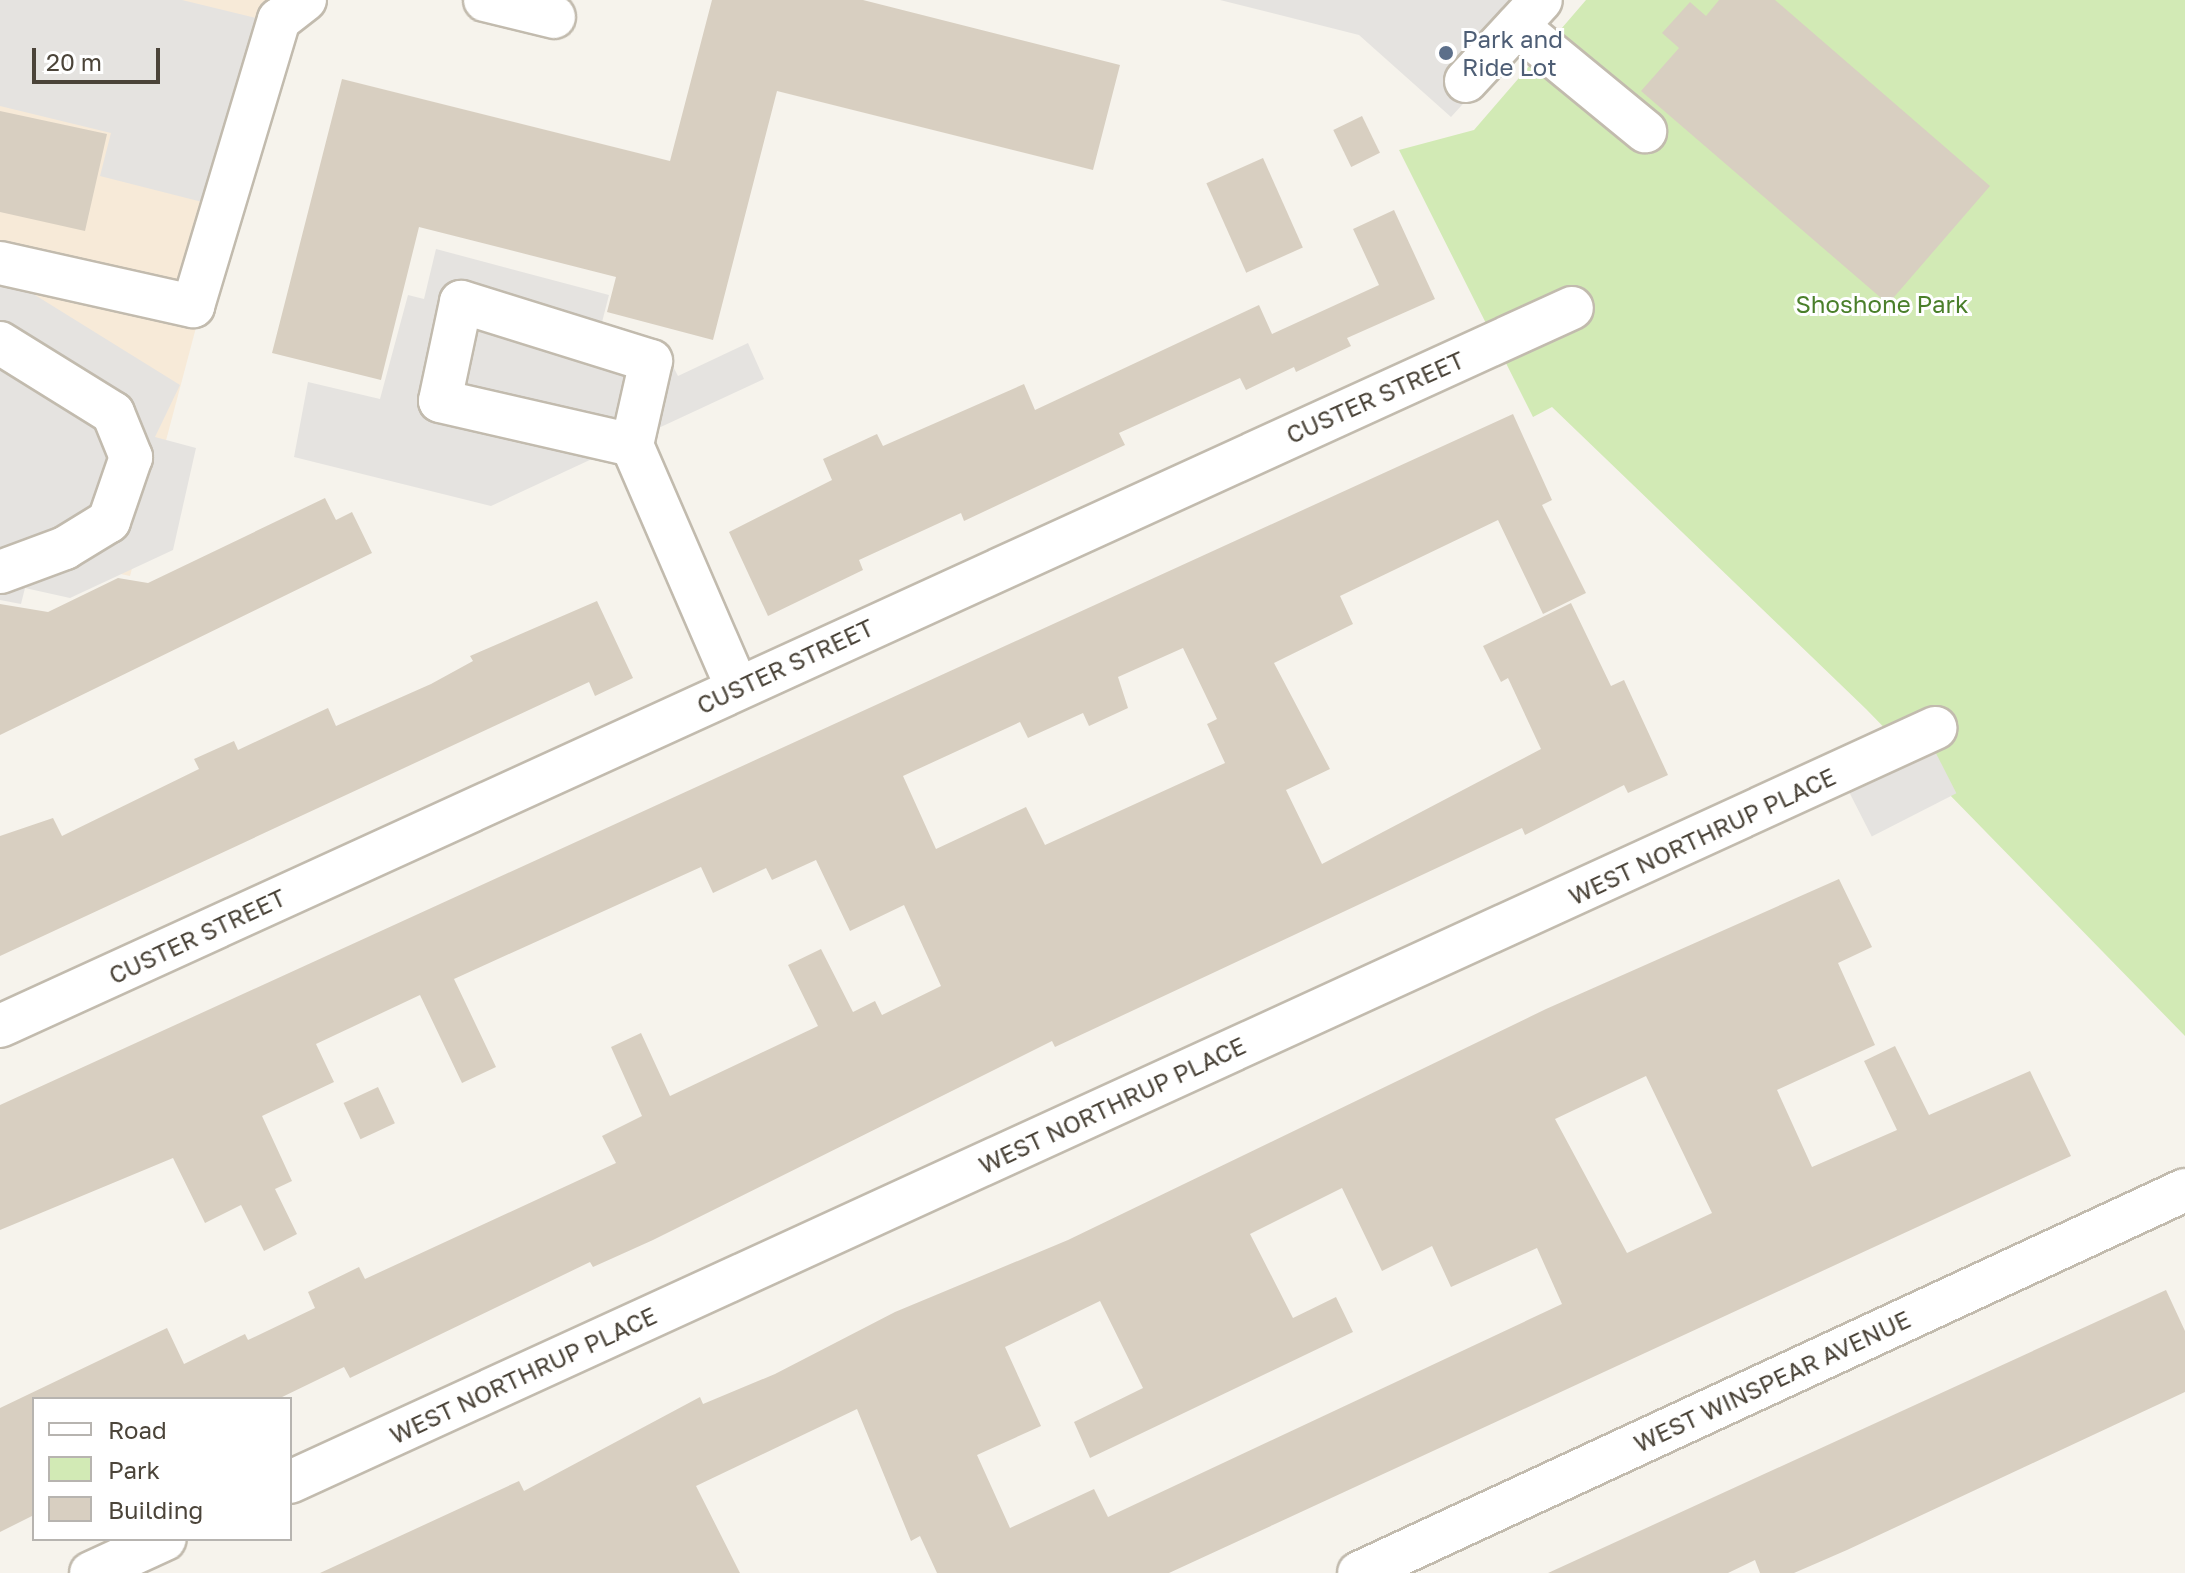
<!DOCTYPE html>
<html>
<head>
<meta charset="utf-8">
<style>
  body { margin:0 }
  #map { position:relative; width:2185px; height:1573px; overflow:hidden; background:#f6f3ec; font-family:"Golos Text",sans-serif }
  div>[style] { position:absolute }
  .commercial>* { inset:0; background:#f7ead8 }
  .green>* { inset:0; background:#d2eab5 }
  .parking>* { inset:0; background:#e5e3e0; transform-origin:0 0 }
  .building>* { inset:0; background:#d8cfc1; transform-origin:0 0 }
  .roads { filter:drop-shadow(2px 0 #c2bbae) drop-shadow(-2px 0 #c2bbae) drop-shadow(0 2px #c2bbae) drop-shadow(0 -2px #c2bbae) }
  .minor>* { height:42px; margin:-21px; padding:0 21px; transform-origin:21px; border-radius:21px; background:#fff }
  .dots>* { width:22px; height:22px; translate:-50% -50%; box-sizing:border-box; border:4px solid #fff; border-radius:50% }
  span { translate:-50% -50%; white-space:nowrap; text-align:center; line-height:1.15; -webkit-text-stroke:6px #fff; paint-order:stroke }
  .service-label { font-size:24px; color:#4e5e75 }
  .left { translate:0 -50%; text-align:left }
  .park-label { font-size:24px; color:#4a7f2a }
  .street-label { font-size:24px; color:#4b4439 }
  .legend { position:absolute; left:32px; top:1397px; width:260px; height:144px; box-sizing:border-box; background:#fff; border:2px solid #b7b4b0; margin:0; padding:10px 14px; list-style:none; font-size:24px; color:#4b4439 }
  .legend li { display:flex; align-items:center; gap:16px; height:40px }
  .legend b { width:40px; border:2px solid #b7b4b0 }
  .scale { position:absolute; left:32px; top:48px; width:128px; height:36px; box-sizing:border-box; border:4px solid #4b4439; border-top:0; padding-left:10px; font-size:24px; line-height:28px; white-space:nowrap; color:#4b4439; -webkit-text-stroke:6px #fff; paint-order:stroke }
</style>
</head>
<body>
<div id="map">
  <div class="commercial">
    <div style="clip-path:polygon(0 0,283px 0,130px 576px,0 548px)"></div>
  </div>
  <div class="green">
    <div style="clip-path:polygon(1586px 0,2185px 0,2185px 1036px,1866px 709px,1552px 407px,1533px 417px,1399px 150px,1474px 130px)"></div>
  </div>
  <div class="parking">
    <div style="clip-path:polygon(0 0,182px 0,260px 19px,214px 205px,100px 176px,111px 133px,0 106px)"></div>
    <div style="clip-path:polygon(1220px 0,1558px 0,1451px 117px,1359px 35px)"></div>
    <div style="clip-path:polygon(436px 249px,609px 295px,601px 326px,661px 343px,678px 376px,748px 343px,764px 379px,491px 506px,294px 457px,308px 382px,380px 399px,408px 295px,424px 299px)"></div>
    <div style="clip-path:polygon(0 284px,27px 290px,180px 385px,155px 437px,196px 448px,173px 550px,70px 598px,25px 588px,21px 604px,0 600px)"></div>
    <div style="left:1916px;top:714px;width:89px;height:95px;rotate:63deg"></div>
  </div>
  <div class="building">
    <div style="clip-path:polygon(712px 0,863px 0,1120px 65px,1093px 170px,777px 91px,713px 340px,607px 312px,616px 277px,419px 227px,381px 380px,272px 353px,342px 79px,670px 161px)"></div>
    <div style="clip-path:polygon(1719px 0,1775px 0,1990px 186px,1888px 304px,1641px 91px,1679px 48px,1662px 33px,1690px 2px,1706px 16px)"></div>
    <div style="clip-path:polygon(0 111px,107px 134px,85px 231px,0 212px)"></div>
    <div style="left:1362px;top:116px;width:41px;height:32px;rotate:64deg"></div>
    <div style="left:1263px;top:158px;width:98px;height:62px;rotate:66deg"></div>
    <div style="clip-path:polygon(1394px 210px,1435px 299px,1347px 338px,1351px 346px,1296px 372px,1294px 367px,1246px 390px,1240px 378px,1119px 433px,1125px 445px,964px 521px,961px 513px,859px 560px,863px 570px,768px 616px,729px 532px,832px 480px,823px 459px,877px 434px,883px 446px,1024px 384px,1035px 410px,1259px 305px,1272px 334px,1379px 285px,1353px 229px)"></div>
    <div style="clip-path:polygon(evenodd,1513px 414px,1552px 500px,1542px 505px,1586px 593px,1543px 614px,1498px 520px,1340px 596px,1353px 624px,1274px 663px,1330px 769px,1286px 790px,1322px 864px,1541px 749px,1508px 678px,1501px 682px,1483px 646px,1571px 603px,1611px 686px,1624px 680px,1668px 775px,1628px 793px,1624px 785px,1525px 835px,1522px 828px,1055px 1047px,1052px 1041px,653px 1240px,593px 1267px,590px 1262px,350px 1378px,344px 1367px,278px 1399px,34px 1399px,34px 1515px,0 1532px,0 1408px,167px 1328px,184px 1364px,245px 1334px,248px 1340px,315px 1308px,308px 1292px,359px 1267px,365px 1279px,616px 1163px,602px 1136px,642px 1116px,611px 1047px,641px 1033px,670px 1096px,818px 1026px,788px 965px,821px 949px,853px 1012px,875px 1001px,882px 1015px,941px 986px,904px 905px,850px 931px,816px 860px,772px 880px,766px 868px,713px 893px,701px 867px,454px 979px,496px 1067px,462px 1083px,420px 995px,316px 1044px,334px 1082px,262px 1116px,292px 1181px,275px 1189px,297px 1234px,264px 1251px,241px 1205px,205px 1223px,173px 1158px,0 1230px,0 1105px,1513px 414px,1183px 648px,1217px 719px,1207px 724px,1225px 763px,1045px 845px,1026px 807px,936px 849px,903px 776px,1020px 722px,1028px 738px,1083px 713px,1089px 726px,1128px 708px,1118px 677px,1183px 648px)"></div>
    <div style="clip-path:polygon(325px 498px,336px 520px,352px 512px,372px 553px,0 735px,0 604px,48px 612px,118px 578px,148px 583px)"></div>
    <div style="clip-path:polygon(597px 601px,633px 678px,595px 696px,589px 682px,0 956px,0 836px,53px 818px,62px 836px,199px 769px,194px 759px,234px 741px,238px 750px,328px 708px,336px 726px,431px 684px,473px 661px,470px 656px)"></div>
    <div style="clip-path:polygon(evenodd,1839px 879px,1872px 947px,1838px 963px,1875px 1045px,1777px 1090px,1812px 1167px,1897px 1130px,1864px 1061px,1895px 1046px,1929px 1115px,2030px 1071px,2071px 1156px,1169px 1573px,937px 1573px,920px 1536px,911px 1541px,857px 1409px,696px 1486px,740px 1573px,320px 1573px,519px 1481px,524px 1491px,700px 1397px,703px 1404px,775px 1374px,895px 1312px,1068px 1240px,1546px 1009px,1839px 879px,1646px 1076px,1712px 1213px,1627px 1253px,1555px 1119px,1646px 1076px,1839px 879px,1342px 1188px,1382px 1271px,1432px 1246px,1451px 1287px,1537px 1248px,1562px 1304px,1108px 1517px,1094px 1489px,1010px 1528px,977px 1455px,1041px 1426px,1005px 1347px,1100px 1301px,1143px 1388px,1074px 1422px,1090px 1458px,1353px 1332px,1336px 1297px,1293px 1318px,1250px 1234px,1342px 1188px)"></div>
    <div style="left:378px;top:1087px;width:40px;height:38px;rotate:65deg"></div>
    <div style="clip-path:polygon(2166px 1290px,2185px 1331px,2185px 1392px,1847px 1550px,1794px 1573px,1760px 1573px,1755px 1560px,1728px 1573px,1548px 1573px)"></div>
  </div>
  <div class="roads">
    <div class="minor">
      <div style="left:485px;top:0;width:71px;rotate:13.8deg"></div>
      <div style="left:1517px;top:26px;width:166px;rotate:39.4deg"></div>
      <div style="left:1466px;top:81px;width:110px;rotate:-47.2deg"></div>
      <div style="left:0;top:263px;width:198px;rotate:12.6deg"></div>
      <div style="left:193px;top:306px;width:299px;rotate:-73.3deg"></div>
      <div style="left:279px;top:20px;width:33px;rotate:-38deg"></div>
      <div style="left:0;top:343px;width:133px;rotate:31.8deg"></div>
      <div style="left:113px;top:413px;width:48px;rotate:67.8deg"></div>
      <div style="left:131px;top:457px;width:68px;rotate:109deg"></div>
      <div style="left:109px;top:521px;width:52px;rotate:148.5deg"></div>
      <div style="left:65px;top:548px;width:69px;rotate:159.7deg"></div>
      <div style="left:632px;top:445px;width:86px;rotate:-77.3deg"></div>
      <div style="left:651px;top:361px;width:199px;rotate:-162.7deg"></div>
      <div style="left:461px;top:302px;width:101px;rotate:102deg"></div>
      <div style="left:440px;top:401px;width:197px;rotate:12.9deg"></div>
      <div style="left:632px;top:445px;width:265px;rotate:66.6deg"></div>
      <div style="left:0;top:1026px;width:1728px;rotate:-24.55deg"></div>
      <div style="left:290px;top:1482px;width:1810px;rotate:-24.62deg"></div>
      <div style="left:91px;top:1573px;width:81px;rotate:-24.7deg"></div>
      <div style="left:1359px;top:1573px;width:910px;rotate:-24.88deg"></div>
    </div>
  </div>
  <div class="dots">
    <div style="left:1446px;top:53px;background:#5c6f8a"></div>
  </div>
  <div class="service-label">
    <span class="left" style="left:1462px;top:53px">Park and<br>Ride Lot</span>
  </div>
  <div class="park-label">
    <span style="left:1882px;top:304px">Shoshone Park</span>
  </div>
  <div class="street-label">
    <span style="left:1375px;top:397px;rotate:-24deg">CUSTER STREET</span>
    <span style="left:785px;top:666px;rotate:-25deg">CUSTER STREET</span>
    <span style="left:1702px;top:836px;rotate:-25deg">WEST NORTHRUP PLACE</span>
    <span style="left:197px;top:936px;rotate:-25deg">CUSTER STREET</span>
    <span style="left:1112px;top:1105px;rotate:-25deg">WEST NORTHRUP PLACE</span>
    <span style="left:523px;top:1375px;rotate:-25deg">WEST NORTHRUP PLACE</span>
    <span style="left:1772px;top:1381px;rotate:-25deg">WEST WINSPEAR AVENUE</span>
  </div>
  <ul class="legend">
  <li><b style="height:10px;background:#fff"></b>Road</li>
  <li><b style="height:22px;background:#d2eab5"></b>Park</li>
  <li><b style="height:22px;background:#d8cfc1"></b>Building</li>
  </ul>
  <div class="scale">20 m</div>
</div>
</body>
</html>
